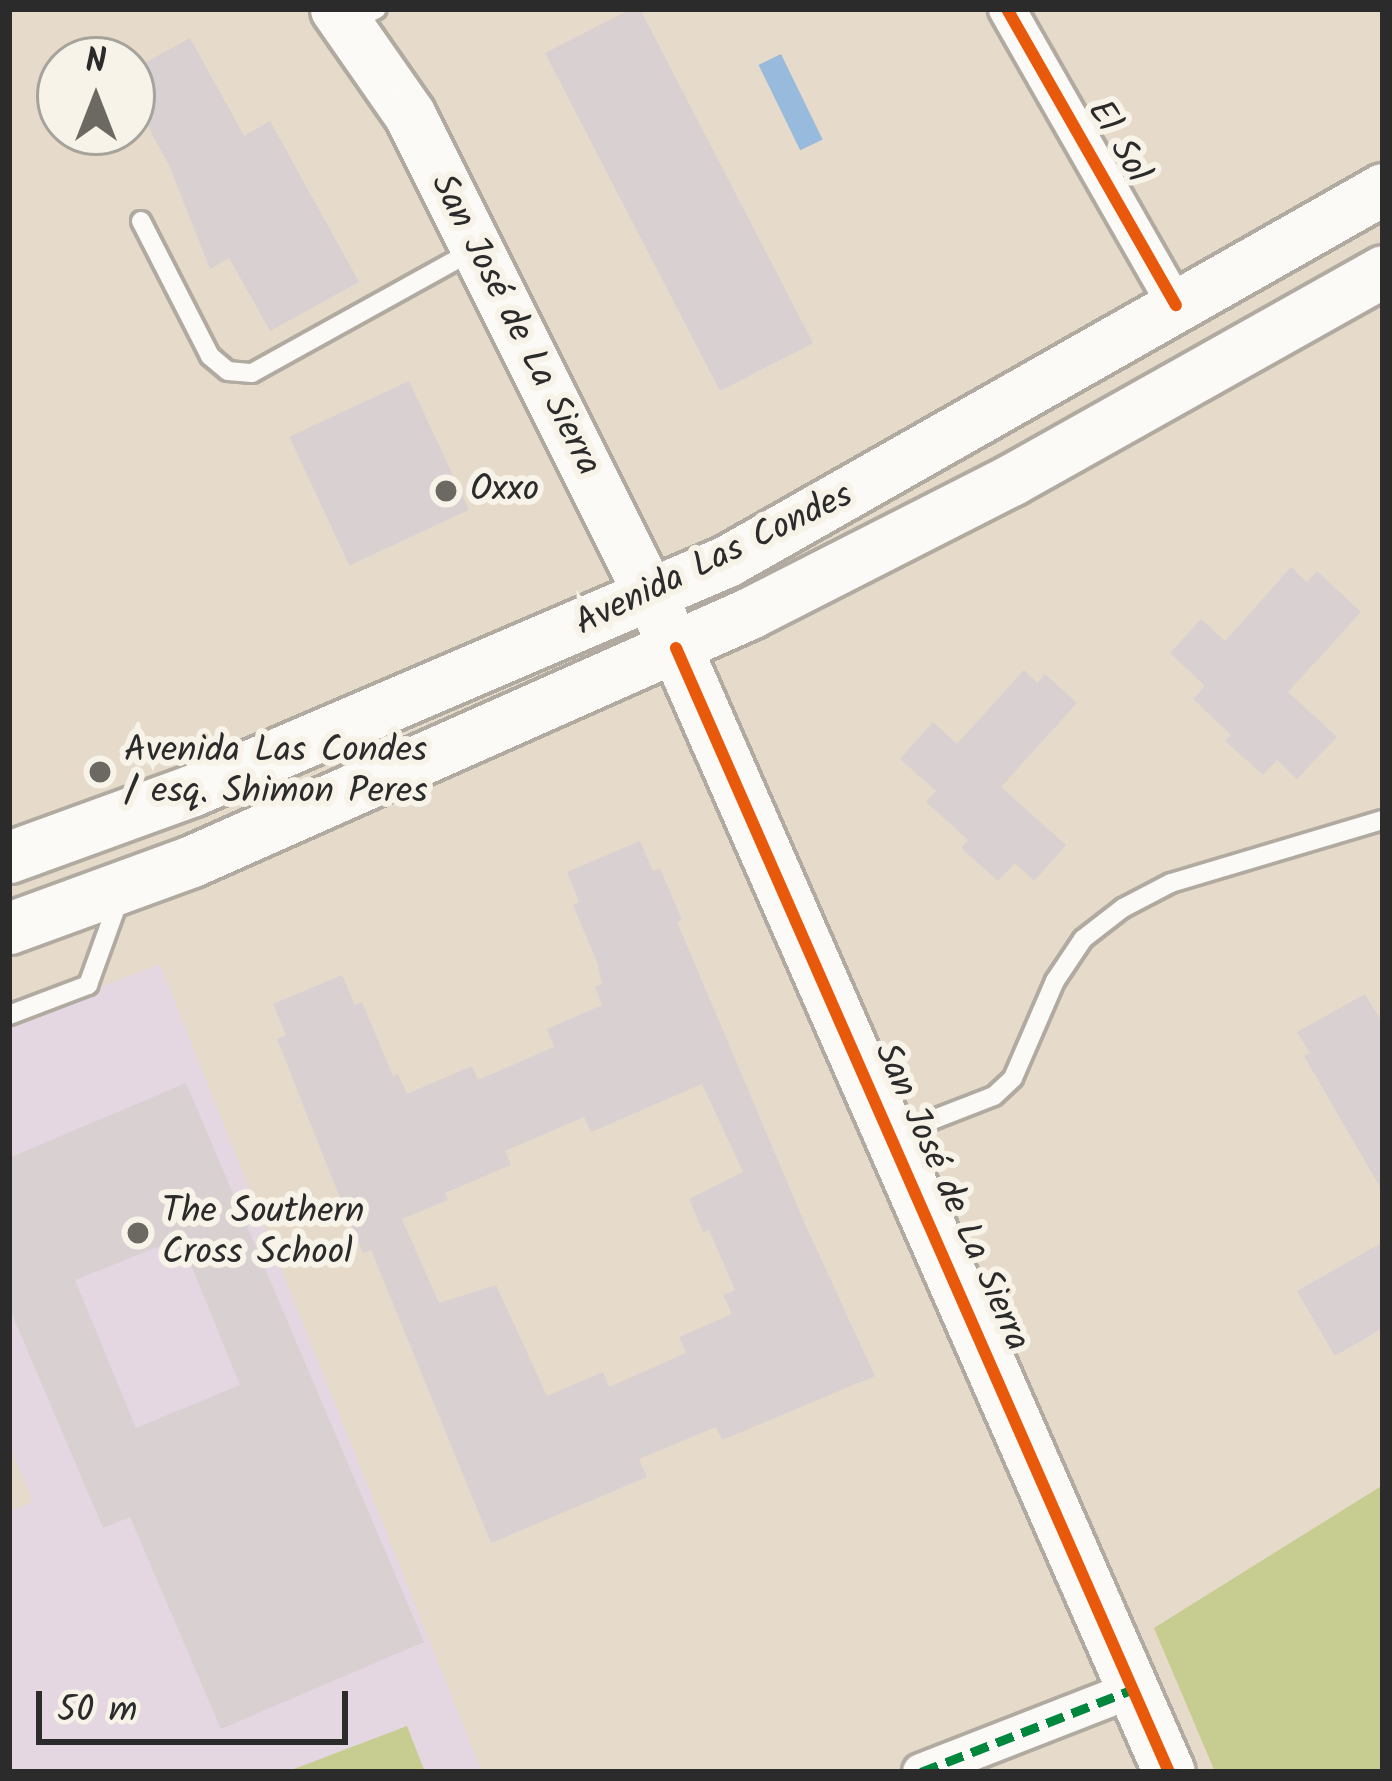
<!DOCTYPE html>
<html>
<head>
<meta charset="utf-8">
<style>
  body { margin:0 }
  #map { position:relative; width:1392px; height:1781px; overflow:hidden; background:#e6dbca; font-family:Kalam,sans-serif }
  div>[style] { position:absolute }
  .built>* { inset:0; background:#e4d7e1 }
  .green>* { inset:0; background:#c7cc91 }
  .water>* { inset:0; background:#98badc; transform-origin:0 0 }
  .building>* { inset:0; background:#d9d0d2; transform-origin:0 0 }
  .roads { filter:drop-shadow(3px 0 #b1aaa0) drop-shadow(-3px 0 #b1aaa0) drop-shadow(0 3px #b1aaa0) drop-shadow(0 -3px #b1aaa0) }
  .lane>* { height:18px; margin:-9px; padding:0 9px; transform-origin:9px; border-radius:9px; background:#fbfaf7 }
  .street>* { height:36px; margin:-18px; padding:0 18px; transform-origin:18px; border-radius:18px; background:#fbfaf7 }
  .secondary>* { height:51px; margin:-25.5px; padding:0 25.5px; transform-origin:25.5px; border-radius:25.5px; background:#fbfaf7 }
  .quiet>* { height:9px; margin-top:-4.5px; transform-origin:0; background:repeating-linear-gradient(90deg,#00873e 0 18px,transparent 0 27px) }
  .cycleway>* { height:12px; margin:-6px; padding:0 6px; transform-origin:6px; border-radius:6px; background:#e8590c }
  .dots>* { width:33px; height:33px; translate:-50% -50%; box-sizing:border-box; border:6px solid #f7f3e8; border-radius:50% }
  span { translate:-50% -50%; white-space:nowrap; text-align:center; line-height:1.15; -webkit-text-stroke:12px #f7f3e8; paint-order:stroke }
  .street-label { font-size:36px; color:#2b2b2b }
  .poi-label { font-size:36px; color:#2b2b2b }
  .left { translate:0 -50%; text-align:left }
  .frame { position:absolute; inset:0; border:12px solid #2b2b2b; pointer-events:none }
  .north { position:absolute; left:36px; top:36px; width:120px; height:120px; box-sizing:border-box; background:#f7f3e8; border:3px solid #a5a39c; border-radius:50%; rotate:0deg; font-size:33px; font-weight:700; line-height:48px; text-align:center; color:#2b2b2b }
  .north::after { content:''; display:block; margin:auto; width:42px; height:54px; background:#6c6963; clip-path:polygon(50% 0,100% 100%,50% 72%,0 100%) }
  .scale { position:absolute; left:36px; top:1691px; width:312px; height:54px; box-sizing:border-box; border:6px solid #2b2b2b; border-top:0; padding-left:15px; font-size:36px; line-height:42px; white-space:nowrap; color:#2b2b2b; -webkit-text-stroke:9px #f7f3e8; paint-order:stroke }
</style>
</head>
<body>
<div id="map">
  <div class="built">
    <div style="clip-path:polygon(160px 964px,482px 1772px,9px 1772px,9px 1512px,33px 1502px,9px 1444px,9px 1022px)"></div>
  </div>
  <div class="green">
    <div style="clip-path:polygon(1383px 1485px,1383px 1772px,1215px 1772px,1154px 1628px)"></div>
    <div style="clip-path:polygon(407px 1726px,425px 1772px,286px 1772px)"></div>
  </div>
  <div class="water">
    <div style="left:781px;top:54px;width:95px;height:25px;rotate:64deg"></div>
  </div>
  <div class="building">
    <div style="clip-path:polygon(631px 9px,640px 9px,813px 343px,720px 391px,545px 53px)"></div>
    <div style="clip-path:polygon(190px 38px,244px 136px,270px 121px,359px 282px,270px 331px,229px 258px,210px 269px,169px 165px,132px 97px,132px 70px)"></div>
    <div style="left:409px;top:381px;width:142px;height:132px;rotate:65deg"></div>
    <div style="clip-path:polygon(1291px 567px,1307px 582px,1317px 571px,1361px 612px,1288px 692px,1337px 737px,1297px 779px,1277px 760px,1263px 775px,1225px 741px,1231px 735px,1193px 699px,1205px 686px,1170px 653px,1201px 619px,1225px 641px)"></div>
    <div style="clip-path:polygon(1024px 670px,1037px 683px,1045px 674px,1077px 703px,1001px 787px,1066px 845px,1034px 881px,1015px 863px,998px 881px,961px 848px,968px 840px,926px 802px,936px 791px,900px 759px,933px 722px,957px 744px)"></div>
    <div style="clip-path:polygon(evenodd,640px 841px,653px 871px,660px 868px,682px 920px,677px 922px,805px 1224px,875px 1376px,722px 1440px,716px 1427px,639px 1459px,647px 1477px,491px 1543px,371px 1250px,363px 1253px,330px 1173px,277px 1039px,286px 1035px,273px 1004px,342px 975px,355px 1005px,362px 1002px,393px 1076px,398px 1074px,407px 1094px,472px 1066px,478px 1080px,554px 1047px,547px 1029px,602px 1005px,595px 987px,602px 984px,597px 962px,573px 905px,579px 902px,567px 872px,640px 841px,702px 1084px,743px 1172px,689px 1199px,703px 1232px,709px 1230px,735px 1290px,723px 1295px,732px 1314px,679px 1337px,686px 1353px,609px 1387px,603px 1372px,547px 1396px,496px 1285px,439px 1303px,402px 1219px,448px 1200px,445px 1193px,511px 1165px,505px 1151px,584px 1117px,591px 1132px,702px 1084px)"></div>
    <div style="clip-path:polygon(1365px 994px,1383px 1024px,1383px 1192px,1304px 1056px,1310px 1053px,1297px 1032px)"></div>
    <div style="clip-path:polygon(evenodd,186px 1083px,424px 1642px,221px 1729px,130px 1517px,103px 1528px,9px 1307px,9px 1158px,186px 1083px,180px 1238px,240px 1385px,136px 1428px,75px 1280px,180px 1238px)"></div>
    <div style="clip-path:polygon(1383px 1242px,1383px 1328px,1335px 1356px,1297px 1291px)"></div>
  </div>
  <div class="roads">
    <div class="lane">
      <div style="left:349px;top:23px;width:31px;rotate:-27deg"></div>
      <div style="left:141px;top:221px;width:152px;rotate:62.9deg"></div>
      <div style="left:210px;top:356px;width:23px;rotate:40deg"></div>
      <div style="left:228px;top:371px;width:24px;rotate:5deg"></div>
      <div style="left:252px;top:373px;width:252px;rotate:-29deg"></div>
      <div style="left:9px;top:1015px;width:85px;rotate:-20.8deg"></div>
      <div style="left:88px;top:985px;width:97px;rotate:-70.1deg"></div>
      <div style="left:891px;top:1136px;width:110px;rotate:-21.2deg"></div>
      <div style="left:994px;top:1096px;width:26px;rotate:-43deg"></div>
      <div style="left:1013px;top:1078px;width:106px;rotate:-66.6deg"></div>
      <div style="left:1055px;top:981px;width:50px;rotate:-56.3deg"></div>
      <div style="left:1083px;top:939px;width:51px;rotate:-37.8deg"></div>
      <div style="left:1123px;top:908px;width:54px;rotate:-27.5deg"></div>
      <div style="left:1171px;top:883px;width:221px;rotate:-16.6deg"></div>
    </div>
    <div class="street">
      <div style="left:1007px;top:9px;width:341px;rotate:60.3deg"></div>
      <div style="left:921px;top:1772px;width:229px;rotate:-21.3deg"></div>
    </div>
    <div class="secondary">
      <div style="left:336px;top:9px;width:129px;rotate:55.1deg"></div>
      <div style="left:410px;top:115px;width:596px;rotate:63.48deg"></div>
      <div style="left:676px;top:648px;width:1227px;rotate:66.32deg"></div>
      <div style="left:9px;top:857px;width:196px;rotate:-20deg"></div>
      <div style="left:193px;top:790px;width:581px;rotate:-23.21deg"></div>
      <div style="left:727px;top:561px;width:754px;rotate:-29.56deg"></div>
      <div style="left:9px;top:928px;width:195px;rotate:-20.1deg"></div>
      <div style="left:192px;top:861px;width:611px;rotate:-23.96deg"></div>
      <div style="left:750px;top:613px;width:293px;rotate:-27deg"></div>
      <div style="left:1011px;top:480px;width:427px;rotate:-29.3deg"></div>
    </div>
  </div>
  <div class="quiet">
    <div style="left:921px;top:1772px;width:229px;rotate:-21.3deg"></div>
  </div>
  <div class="cycleway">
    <div style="left:1007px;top:9px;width:341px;rotate:60.3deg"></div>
    <div style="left:676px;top:648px;width:1227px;rotate:66.32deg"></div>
  </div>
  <div class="dots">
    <div style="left:446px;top:491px;background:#6c6963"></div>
    <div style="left:100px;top:772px;background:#6c6963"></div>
    <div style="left:138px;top:1233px;background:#6c6963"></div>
  </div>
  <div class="street-label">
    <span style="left:1118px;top:142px;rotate:60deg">El Sol</span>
    <span style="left:515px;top:325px;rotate:63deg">San José de La Sierra</span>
    <span style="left:714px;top:560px;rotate:-26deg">Avenida Las Condes</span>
    <span style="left:951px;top:1197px;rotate:66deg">San José de La Sierra</span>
  </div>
  <div class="poi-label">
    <span class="left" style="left:470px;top:491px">Oxxo</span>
    <span class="left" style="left:124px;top:772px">Avenida Las Condes<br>/ esq. Shimon Peres</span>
    <span class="left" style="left:162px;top:1233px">The Southern<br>Cross School</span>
  </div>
  <div class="frame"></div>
  <div class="north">N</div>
  <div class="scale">50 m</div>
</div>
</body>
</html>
